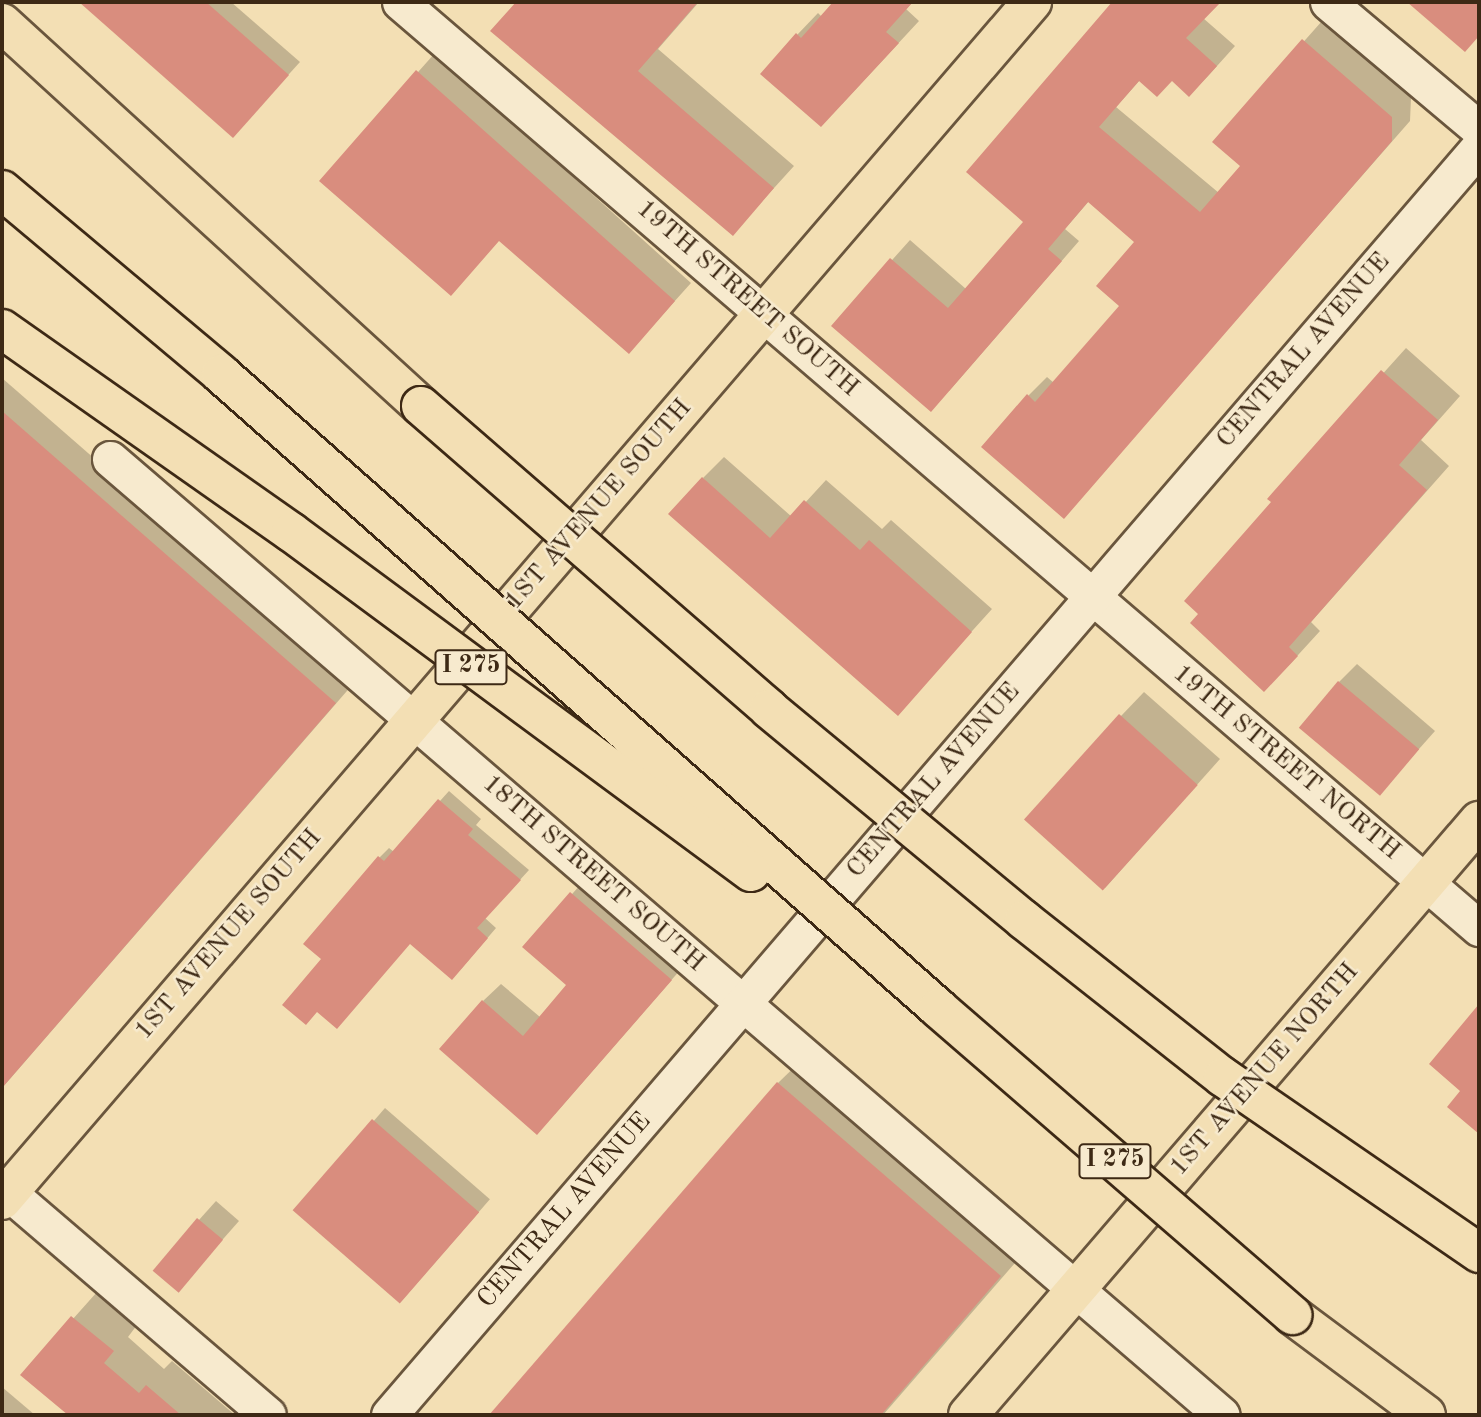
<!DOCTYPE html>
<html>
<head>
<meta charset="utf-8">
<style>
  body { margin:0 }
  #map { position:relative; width:1481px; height:1417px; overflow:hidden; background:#f3dfb4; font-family:"Old Standard TT",serif }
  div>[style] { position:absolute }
  .shadow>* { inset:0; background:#0003; transform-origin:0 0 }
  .building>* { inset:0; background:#d98d7e; transform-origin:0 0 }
  .roads { filter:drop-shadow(2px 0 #6a563d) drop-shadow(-2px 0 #6a563d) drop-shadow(0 2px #6a563d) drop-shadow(0 -2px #6a563d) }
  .minor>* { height:35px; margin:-17.5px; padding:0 17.5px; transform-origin:17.5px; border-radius:17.5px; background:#f7eace }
  .major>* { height:38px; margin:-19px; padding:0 19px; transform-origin:19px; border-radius:19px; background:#f3dfb4 }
  .highway>* { height:38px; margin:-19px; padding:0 19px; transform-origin:19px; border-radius:19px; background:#f3dfb4 }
  .bridges { filter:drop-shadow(2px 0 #3d2915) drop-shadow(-2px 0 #3d2915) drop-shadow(0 2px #3d2915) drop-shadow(0 -2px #3d2915) }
  .highway-bridge>* { height:38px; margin:-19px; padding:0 19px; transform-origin:19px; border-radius:19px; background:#f3dfb4 }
  span { translate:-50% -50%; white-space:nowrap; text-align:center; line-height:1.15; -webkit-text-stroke:5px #f7eace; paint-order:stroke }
  .shield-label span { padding:2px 5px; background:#f7eace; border:2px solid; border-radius:5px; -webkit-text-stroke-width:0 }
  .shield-label { font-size:24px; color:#3d2915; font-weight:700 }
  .street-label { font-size:26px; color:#3d2915 }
  .frame { position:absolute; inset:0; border:4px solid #3d2915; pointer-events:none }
</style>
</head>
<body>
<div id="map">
  <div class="shadow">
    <div style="clip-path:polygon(82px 2px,231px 2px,300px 62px,233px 136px)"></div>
    <div style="clip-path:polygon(518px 2px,699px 2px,658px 49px,794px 166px,733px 233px,493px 31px)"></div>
    <div style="clip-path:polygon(836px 2px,913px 2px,906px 9px,919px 21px,842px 104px,797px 35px,818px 13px,822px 17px)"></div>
    <div style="clip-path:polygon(1116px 2px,1219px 2px,1203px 18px,1235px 46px,1208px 76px,1189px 95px,1172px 79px,1140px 80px,1116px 107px,1219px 193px,1242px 166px,1215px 142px,1322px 21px,1411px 98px,1410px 121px,1064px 516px,1028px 396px,1047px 377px,1054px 383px,1121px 305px,1136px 242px,1089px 201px,1065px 229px,1079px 241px,949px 391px,834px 325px,910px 240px,966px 289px,1025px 222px,968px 172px)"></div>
    <div style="clip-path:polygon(1410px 2px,1479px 2px,1479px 35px,1465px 50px)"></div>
    <div style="clip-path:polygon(435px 53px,691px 283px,629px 352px,500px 239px,321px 181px)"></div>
    <div style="clip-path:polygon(1406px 348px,1460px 396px,1421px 440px,1449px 466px,1311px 622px,1320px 631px,1288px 666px,1200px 614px,1273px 502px,1270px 499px)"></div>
    <div style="clip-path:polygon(2px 378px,353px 684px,2px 1088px)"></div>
    <div style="clip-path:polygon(724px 457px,792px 517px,826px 480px,882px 529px,891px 520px,992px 609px,898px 713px,703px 478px)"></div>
    <div style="clip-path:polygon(1357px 664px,1435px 731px,1379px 794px,1339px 682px)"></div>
    <div style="clip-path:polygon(1144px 692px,1220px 759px,1105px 888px,1121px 716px)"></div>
    <div style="clip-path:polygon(449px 791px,481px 819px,476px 825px,529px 870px,485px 918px,496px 928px,461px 969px,411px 942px,323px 959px,306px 944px,380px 857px,389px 848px,394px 852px)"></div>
    <div style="clip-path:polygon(589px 875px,688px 961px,555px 1114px,483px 1001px,501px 984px,540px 1017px,569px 985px,525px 947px)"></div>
    <div style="clip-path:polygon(1479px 1009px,1479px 1131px,1450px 1106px,1462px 1091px,1468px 1020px)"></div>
    <div style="clip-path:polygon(812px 1050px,1034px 1241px,883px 1415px,491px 1415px,778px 1083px)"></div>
    <div style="left:385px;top:1108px;width:139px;height:136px;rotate:41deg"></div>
    <div style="clip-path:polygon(216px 1201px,239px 1221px,194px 1272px,154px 1270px)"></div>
    <div style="clip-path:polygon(97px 1292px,137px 1325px,128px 1337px,164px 1369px,172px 1361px,235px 1415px,70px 1415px,23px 1375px)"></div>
    <div style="clip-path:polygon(2px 1387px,35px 1415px,2px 1415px)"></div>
  </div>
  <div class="building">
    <div style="clip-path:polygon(79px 2px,206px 2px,289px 75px,233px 138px)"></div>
    <div style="clip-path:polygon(516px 2px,698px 2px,638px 71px,774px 188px,733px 236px,490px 31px)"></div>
    <div style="clip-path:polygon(833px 2px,913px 2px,886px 32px,899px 43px,821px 127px,760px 74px,796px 33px,801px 38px)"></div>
    <div style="clip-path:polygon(1112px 2px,1221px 2px,1186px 38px,1217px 66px,1189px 97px,1172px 81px,1157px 97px,1139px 81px,1099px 127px,1200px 212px,1240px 166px,1212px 142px,1302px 39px,1392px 117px,1392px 141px,1064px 519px,981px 447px,1027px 394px,1035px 402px,1119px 306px,1096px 286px,1134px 242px,1088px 202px,1048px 249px,1062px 261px,931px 412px,831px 326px,890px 258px,948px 308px,1023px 222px,966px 172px)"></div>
    <div style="clip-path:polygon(1407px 2px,1479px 2px,1479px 36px,1465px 52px)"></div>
    <div style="clip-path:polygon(416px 70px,675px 301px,629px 354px,499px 241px,451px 296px,319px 181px)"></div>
    <div style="clip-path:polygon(1381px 370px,1438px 420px,1399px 465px,1427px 490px,1289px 647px,1298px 656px,1264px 692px,1190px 623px,1198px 614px,1184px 601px,1271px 502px,1267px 499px)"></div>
    <div style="clip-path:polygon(2px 411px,336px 703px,2px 1088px)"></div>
    <div style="clip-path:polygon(702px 477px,770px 538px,804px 500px,860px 550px,869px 540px,972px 632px,898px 716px,668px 514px)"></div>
    <div style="left:1338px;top:681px;width:106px;height:61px;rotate:40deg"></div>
    <div style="left:1119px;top:714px;width:106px;height:142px;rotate:42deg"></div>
    <div style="clip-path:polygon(438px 799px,473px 829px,468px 835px,521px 880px,477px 928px,488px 938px,452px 980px,410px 944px,337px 1029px,317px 1012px,306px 1025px,282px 1005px,321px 959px,303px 944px,378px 856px,384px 861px)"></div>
    <div style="clip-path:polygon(570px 892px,672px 980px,537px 1135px,439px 1049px,482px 1000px,523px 1036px,566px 985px,522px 947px)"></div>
    <div style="clip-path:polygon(1479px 1004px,1479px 1134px,1447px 1107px,1460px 1091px,1429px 1064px)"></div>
    <div style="clip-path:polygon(777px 1082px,1001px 1276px,881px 1415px,489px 1415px)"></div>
    <div style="left:372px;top:1119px;width:142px;height:121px;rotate:41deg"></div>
    <div style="left:197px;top:1218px;width:34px;height:69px;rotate:40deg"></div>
    <div style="clip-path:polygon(71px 1316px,114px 1351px,104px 1363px,139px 1393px,146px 1385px,181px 1415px,68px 1415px,20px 1375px)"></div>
  </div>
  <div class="roads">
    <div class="minor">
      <div style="left:400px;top:2px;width:1422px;rotate:40.64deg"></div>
      <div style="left:1328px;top:2px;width:197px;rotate:40.1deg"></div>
      <div style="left:110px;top:459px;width:1466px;rotate:40.69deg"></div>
      <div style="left:2px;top:1187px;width:350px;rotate:40.6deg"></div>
      <div style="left:389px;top:1415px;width:1672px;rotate:-49.32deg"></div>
    </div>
    <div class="major">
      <div style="left:2px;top:1200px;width:1580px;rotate:-49.31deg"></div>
      <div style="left:968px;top:1415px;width:784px;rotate:-49.3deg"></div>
    </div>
    <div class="highway">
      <div style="left:2px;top:23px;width:568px;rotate:42.43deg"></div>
      <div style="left:1292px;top:1315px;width:167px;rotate:36.7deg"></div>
    </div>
  </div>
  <div class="bridges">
    <div class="highway-bridge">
      <div style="left:2px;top:190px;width:286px;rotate:40deg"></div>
      <div style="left:221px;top:374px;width:957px;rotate:41.48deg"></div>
      <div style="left:938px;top:1008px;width:469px;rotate:40.9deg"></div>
      <div style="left:2px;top:329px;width:353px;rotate:35.1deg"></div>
      <div style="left:291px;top:532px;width:572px;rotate:36.47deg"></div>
      <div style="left:421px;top:406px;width:461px;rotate:41deg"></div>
      <div style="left:769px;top:709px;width:331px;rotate:39.6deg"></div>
      <div style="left:1024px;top:920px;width:253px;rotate:38.3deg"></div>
      <div style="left:1223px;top:1077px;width:311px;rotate:34.5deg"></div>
    </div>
  </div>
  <div class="shield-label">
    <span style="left:471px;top:667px">I 275</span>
    <span style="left:1115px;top:1161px">I 275</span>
  </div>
  <div class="street-label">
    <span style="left:747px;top:299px;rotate:41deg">19TH STREET SOUTH</span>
    <span style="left:1304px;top:351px;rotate:-49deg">CENTRAL AVENUE</span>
    <span style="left:599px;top:505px;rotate:-49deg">1ST AVENUE SOUTH</span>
    <span style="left:1286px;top:763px;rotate:40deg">19TH STREET NORTH</span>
    <span style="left:934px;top:781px;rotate:-49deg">CENTRAL AVENUE</span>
    <span style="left:593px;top:874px;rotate:41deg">18TH STREET SOUTH</span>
    <span style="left:229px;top:935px;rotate:-49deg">1ST AVENUE SOUTH</span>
    <span style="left:1265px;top:1070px;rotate:-49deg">1ST AVENUE NORTH</span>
    <span style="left:565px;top:1211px;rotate:-49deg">CENTRAL AVENUE</span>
  </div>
  <div class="frame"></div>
</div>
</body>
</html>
